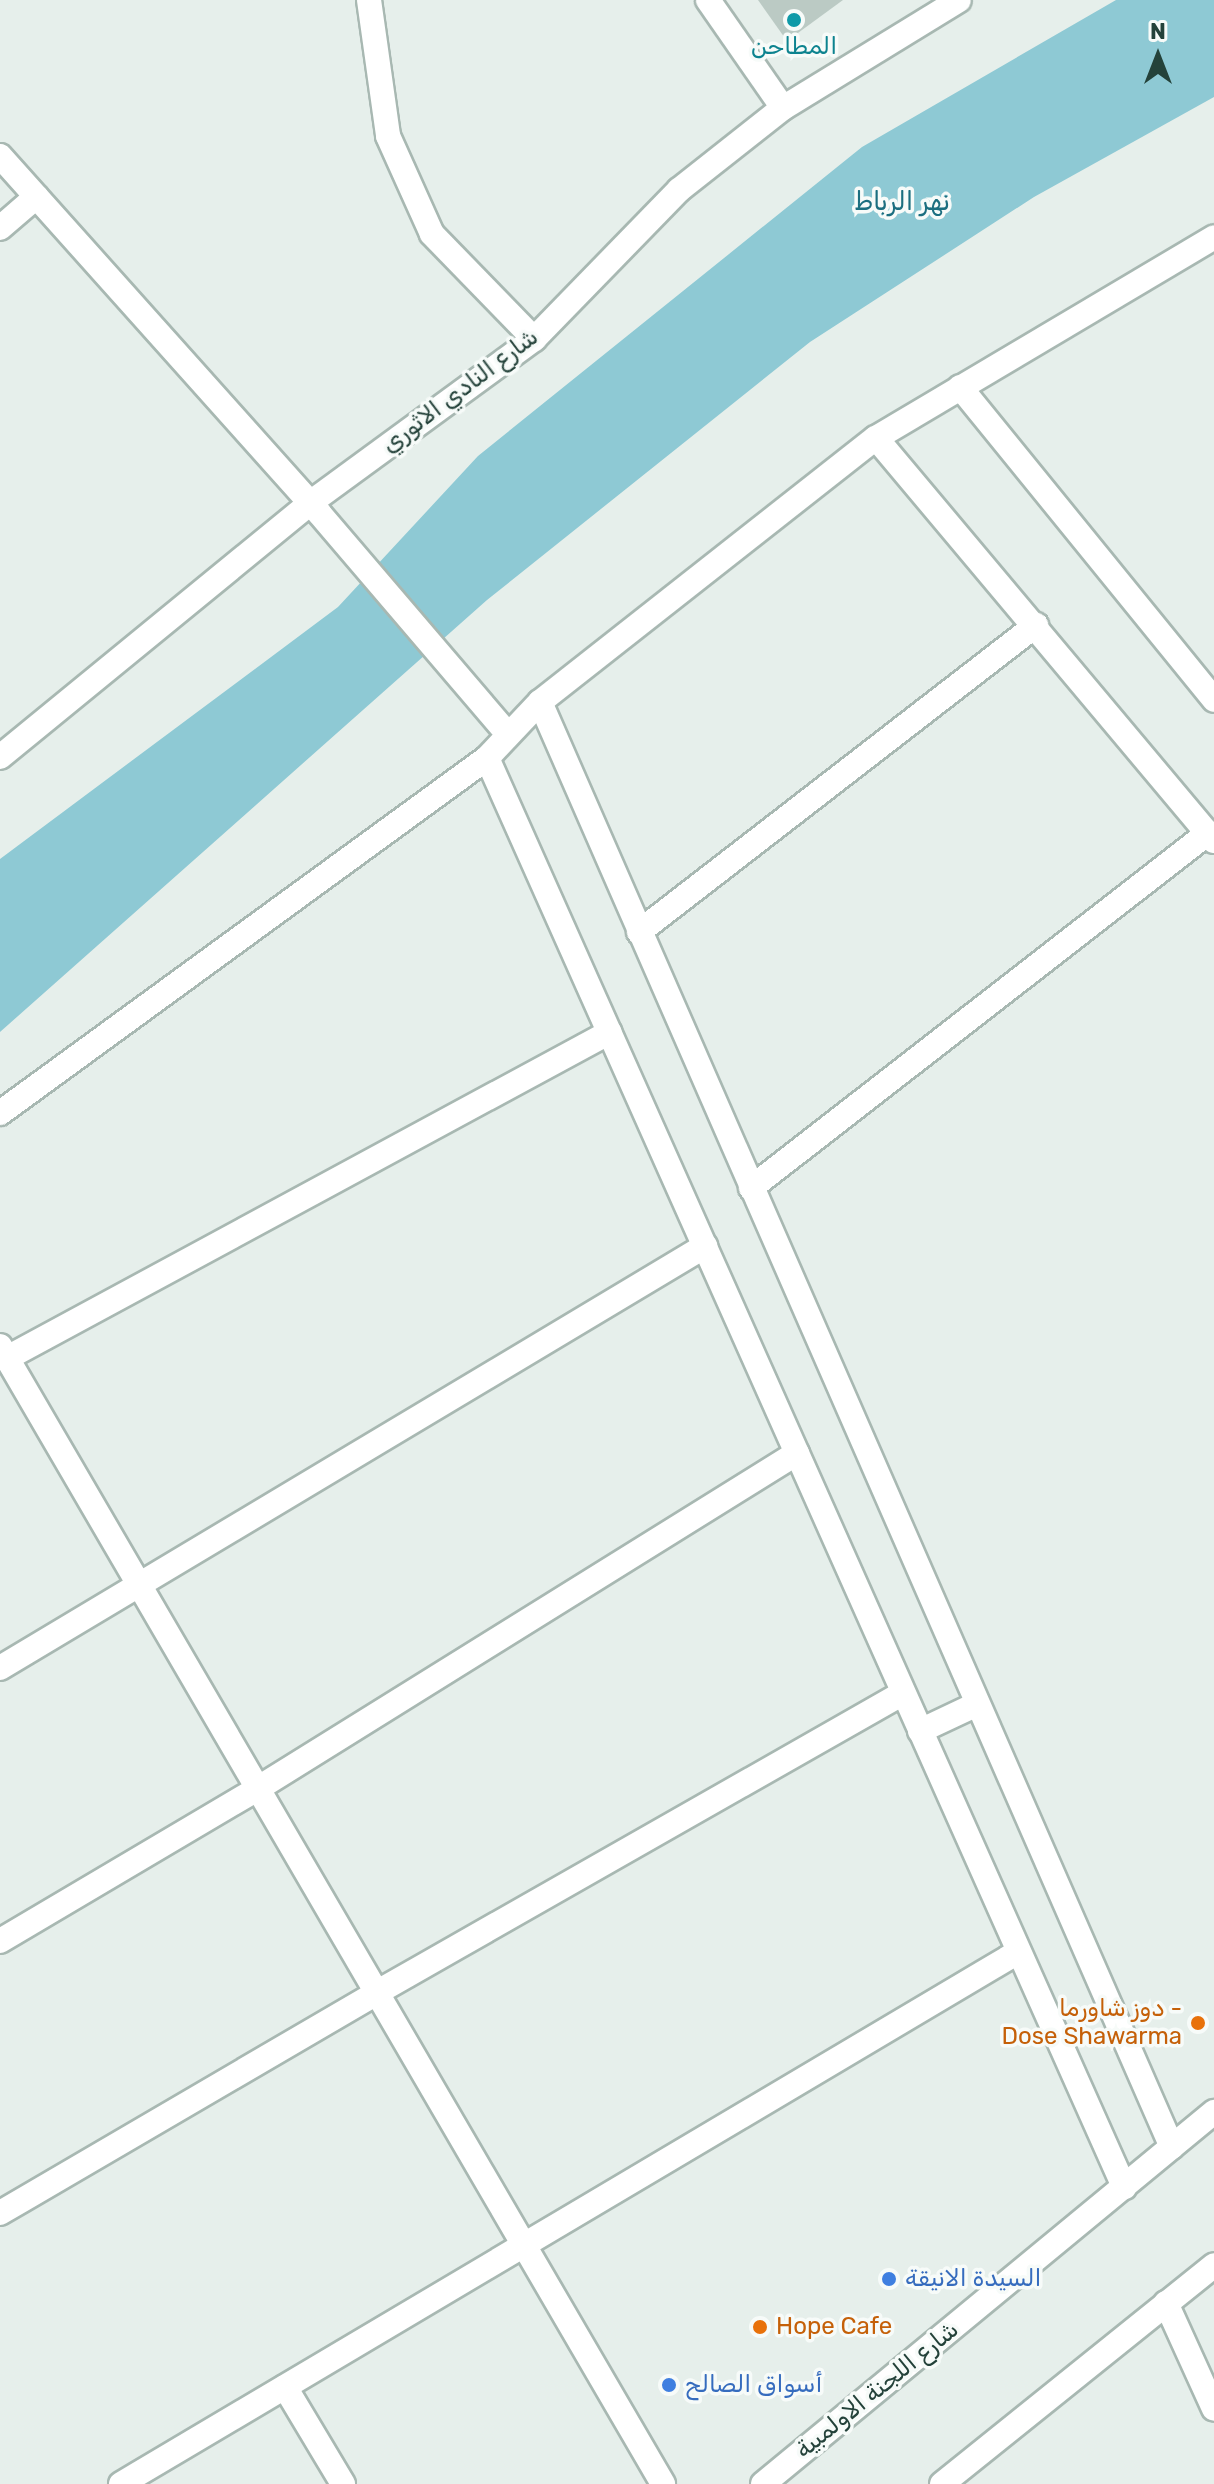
<!DOCTYPE html>
<html>
<head>
<meta charset="utf-8">
<style>
  body { margin:0 }
  #map { position:relative; width:1214px; height:2484px; overflow:hidden; background:#e6efeb; font-family:Rubik,Vazirmatn,sans-serif }
  div>[style] { position:absolute }
  .water>* { inset:0; background:#8ec9d4 }
  .building>* { inset:0; background:#bbcac4 }
  .roads { filter:drop-shadow(2px 0 #a8b8b2) drop-shadow(-2px 0 #a8b8b2) drop-shadow(0 2px #a8b8b2) drop-shadow(0 -2px #a8b8b2) }
  .minor>* { height:24px; margin:-12px; padding:0 12px; transform-origin:12px; border-radius:12px; background:#fff }
  .tertiary>* { height:24px; margin:-12px; padding:0 12px; transform-origin:12px; border-radius:12px; background:#fff }
  .secondary>* { height:24px; margin:-12px; padding:0 12px; transform-origin:12px; border-radius:12px; background:#fff }
  .dots>* { width:22px; height:22px; translate:-50% -50%; box-sizing:border-box; border:4px solid #f7fbf9; border-radius:50% }
  span { translate:-50% -50%; white-space:nowrap; text-align:center; line-height:1.15; -webkit-text-stroke:7px #f7fbf9; paint-order:stroke }
  .culture-label { font-size:24px; color:#0d838f }
  .street-label { font-size:24px; color:#24423a }
  .food-label { font-size:24px; color:#c56008 }
  .right { translate:-100% -50%; text-align:right }
  .left { translate:0 -50%; text-align:left }
  .shop-label { font-size:24px; color:#366cbe }
  .water-label { font-size:26px; color:#1c6f80; font-style:italic }
  .north { position:absolute; left:1118px; top:16px; width:80px; height:80px; -webkit-text-stroke:6px #f7fbf9; paint-order:stroke; rotate:0deg; font-size:22px; font-weight:700; line-height:32px; text-align:center; color:#24423a }
  .north::after { content:''; display:block; margin:auto; width:28px; height:36px; background:#24423a; clip-path:polygon(50% 0,100% 100%,50% 72%,0 100%) }
</style>
</head>
<body>
<div id="map">
  <div class="water">
    <div style="clip-path:polygon(1116px 0,1214px 0,1214px 97px,1034px 197px,810px 342px,487px 600px,0 1032px,0 859px,338px 607px,478px 456px,862px 147px)"></div>
  </div>
  <div class="building">
    <div style="clip-path:polygon(758px 0,843px 0,787px 41px)"></div>
  </div>
  <div class="roads">
    <div class="minor">
      <div style="left:369px;top:0;width:137px;rotate:82deg"></div>
      <div style="left:388px;top:136px;width:107px;rotate:65.8deg"></div>
      <div style="left:432px;top:234px;width:146px;rotate:45.8deg"></div>
      <div style="left:708px;top:0;width:131px;rotate:55.2deg"></div>
      <div style="left:0;top:228px;width:48px;rotate:-40.7deg"></div>
      <div style="left:960px;top:387px;width:403px;rotate:50.9deg"></div>
      <div style="left:876px;top:438px;width:526px;rotate:50.01deg"></div>
      <div style="left:639px;top:932px;width:502px;rotate:-37.71deg"></div>
      <div style="left:751px;top:1188px;width:579px;rotate:-37.84deg"></div>
      <div style="left:0;top:1346px;width:1317px;rotate:59.77deg"></div>
      <div style="left:7px;top:1358px;width:685px;rotate:-28.4deg"></div>
      <div style="left:0;top:1668px;width:822px;rotate:-30.9deg"></div>
      <div style="left:0;top:1941px;width:299px;rotate:-30.6deg"></div>
      <div style="left:257px;top:1789px;width:636px;rotate:-31.89deg"></div>
      <div style="left:0;top:2213px;width:436px;rotate:-30.3deg"></div>
      <div style="left:376px;top:1993px;width:606px;rotate:-29.65deg"></div>
      <div style="left:285px;top:2387px;width:113px;rotate:59.1deg"></div>
      <div style="left:121px;top:2484px;width:1043px;rotate:-30.67deg"></div>
    </div>
    <div class="tertiary">
      <div style="left:0;top:156px;width:479px;rotate:48.2deg"></div>
      <div style="left:319px;top:513px;width:289px;rotate:49.5deg"></div>
      <div style="left:540px;top:702px;width:1577px;rotate:66.38deg"></div>
      <div style="left:0;top:757px;width:401px;rotate:-39.3deg"></div>
      <div style="left:310px;top:503px;width:278px;rotate:-36.2deg"></div>
      <div style="left:534px;top:339px;width:208px;rotate:-45.8deg"></div>
      <div style="left:679px;top:190px;width:132px;rotate:-38.3deg"></div>
      <div style="left:783px;top:108px;width:206px;rotate:-31.5deg"></div>
      <div style="left:487px;top:758px;width:1565px;rotate:65.97deg"></div>
      <div style="left:0;top:1113px;width:603px;rotate:-36.09deg"></div>
      <div style="left:487px;top:758px;width:77px;rotate:-46.6deg"></div>
      <div style="left:540px;top:702px;width:427px;rotate:-38.2deg"></div>
      <div style="left:876px;top:438px;width:393px;rotate:-30.7deg"></div>
      <div style="left:920px;top:1731px;width:63px;rotate:-25.3deg"></div>
    </div>
    <div class="secondary">
      <div style="left:1166px;top:2303px;width:116px;rotate:65.6deg"></div>
      <div style="left:763px;top:2484px;width:585px;rotate:-39.52deg"></div>
      <div style="left:942px;top:2484px;width:349px;rotate:-38.8deg"></div>
    </div>
  </div>
  <div class="dots">
    <div style="left:794px;top:20px;background:#0f9aa8"></div>
    <div style="left:1198px;top:2023px;background:#e8710a"></div>
    <div style="left:889px;top:2279px;background:#3f7fe0"></div>
    <div style="left:760px;top:2327px;background:#e8710a"></div>
    <div style="left:669px;top:2385px;background:#3f7fe0"></div>
  </div>
  <div class="culture-label">
    <span style="left:794px;top:47px">المطاحن</span>
  </div>
  <div class="street-label">
    <span style="left:460px;top:391px;rotate:-37deg">شارع النادي الاثوري</span>
    <span style="left:877px;top:2390px;rotate:-39deg">شارع اللجنة الاولمبية</span>
  </div>
  <div class="food-label">
    <span class="right" style="left:1182px;top:2023px">دوز شاورما -<br>Dose Shawarma</span>
    <span class="left" style="left:776px;top:2327px">Hope Cafe</span>
  </div>
  <div class="shop-label">
    <span class="left" style="left:905px;top:2279px">السيدة الانيقة</span>
    <span class="left" style="left:685px;top:2385px">أسواق الصالح</span>
  </div>
  <div class="water-label">
    <span style="left:902px;top:202px">نهر الرباط</span>
  </div>
  <div class="north">N</div>
</div>
</body>
</html>
